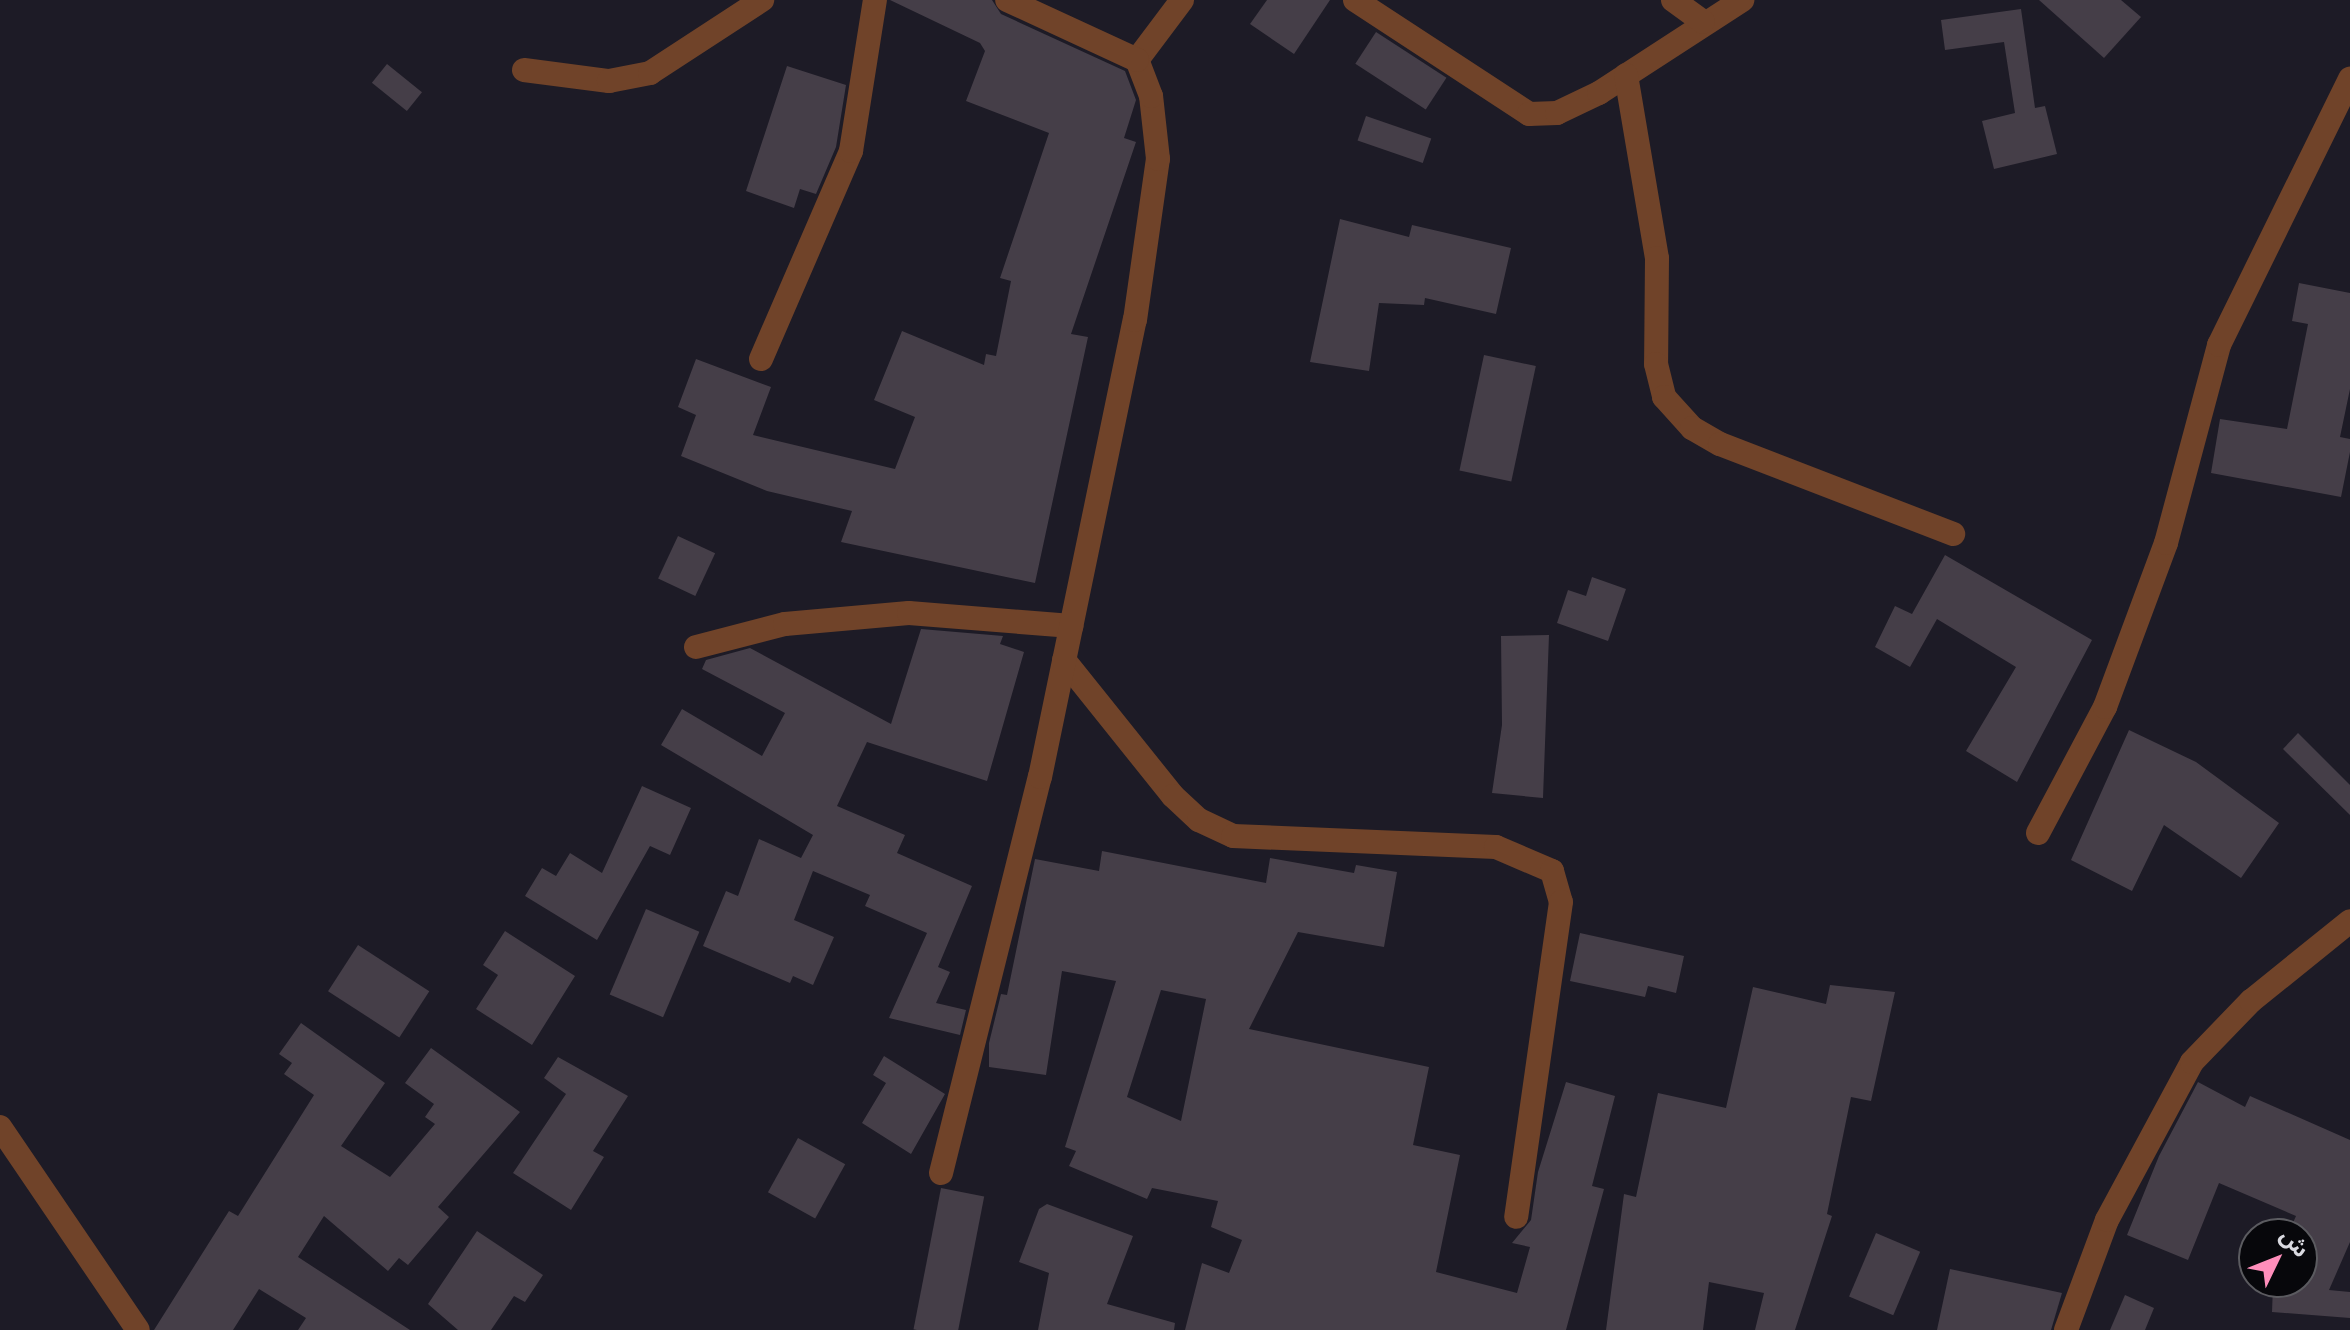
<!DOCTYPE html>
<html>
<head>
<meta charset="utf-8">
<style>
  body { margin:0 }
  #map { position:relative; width:2350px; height:1330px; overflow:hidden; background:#1d1b26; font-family:Signika,"Noto Sans Arabic",sans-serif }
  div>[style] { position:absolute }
  .building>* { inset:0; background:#453e48; transform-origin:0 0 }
  .minor>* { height:24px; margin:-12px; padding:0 12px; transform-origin:12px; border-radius:12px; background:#704329 }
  span { translate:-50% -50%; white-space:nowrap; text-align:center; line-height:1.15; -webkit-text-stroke:7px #07070b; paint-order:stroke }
  .north { position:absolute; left:2238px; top:1218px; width:80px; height:80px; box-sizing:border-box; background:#07070b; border:2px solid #5b5b60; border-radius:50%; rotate:47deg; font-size:22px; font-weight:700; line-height:32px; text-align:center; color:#d9d9e0 }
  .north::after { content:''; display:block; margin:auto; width:28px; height:36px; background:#ff8ebb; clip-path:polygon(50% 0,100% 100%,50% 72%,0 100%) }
</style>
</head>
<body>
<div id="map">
  <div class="building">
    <div style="clip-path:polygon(890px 0,992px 0,1001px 14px,1125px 71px,1136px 100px,1124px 138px,1136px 142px,1071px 334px,1088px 337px,1035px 583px,841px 542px,852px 511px,767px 491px,681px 456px,696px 415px,678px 407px,696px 359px,771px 387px,753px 435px,895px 469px,915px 417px,874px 400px,902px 331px,984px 365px,986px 354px,996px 356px,1011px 281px,1000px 278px,1049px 133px,966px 101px,985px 51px,980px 43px)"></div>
    <div style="clip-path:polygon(1267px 0,1330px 0,1294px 54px,1250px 24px)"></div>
    <div style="clip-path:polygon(2039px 0,2121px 0,2141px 17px,2104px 58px)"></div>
    <div style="clip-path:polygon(2021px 9px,2035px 108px,2045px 106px,2057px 154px,1994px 169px,1982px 121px,2015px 113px,2004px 42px,1945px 50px,1941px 20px)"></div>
    <div style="left:1376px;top:32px;width:84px;height:38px;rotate:33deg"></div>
    <div style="left:387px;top:64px;width:45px;height:24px;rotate:39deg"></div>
    <div style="clip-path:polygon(787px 66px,846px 85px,836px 147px,816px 194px,800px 189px,794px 208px,746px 191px)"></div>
    <div style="left:1366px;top:116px;width:69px;height:26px;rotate:19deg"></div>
    <div style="clip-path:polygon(1340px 219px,1409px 237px,1412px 225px,1511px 248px,1496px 314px,1425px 298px,1424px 305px,1379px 303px,1369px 371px,1310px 362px)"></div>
    <div style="clip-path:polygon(2299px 283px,2350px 293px,2350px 389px,2340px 437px,2350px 439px,2350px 452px,2341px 497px,2211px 473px,2220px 419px,2287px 429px,2308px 324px,2292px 321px)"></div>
    <div style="left:1484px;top:355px;width:53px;height:118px;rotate:12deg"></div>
    <div style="left:678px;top:536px;width:41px;height:47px;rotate:25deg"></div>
    <div style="clip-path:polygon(1945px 555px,2092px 640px,2017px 782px,1966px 751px,2016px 667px,1937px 619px,1910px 667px,1875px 647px,1895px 606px,1912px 614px)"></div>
    <div style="clip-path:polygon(1592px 577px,1626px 589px,1608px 641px,1557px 623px,1568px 590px,1586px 596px)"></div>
    <div style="clip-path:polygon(921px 629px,1003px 636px,1000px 644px,1024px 652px,987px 781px,867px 742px,837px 806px,905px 835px,897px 853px,972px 886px,938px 967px,950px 972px,936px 1003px,966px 1010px,960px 1035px,889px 1018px,927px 933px,865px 906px,870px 895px,813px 871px,794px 920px,834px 937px,813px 985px,793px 976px,790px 983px,703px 946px,726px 891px,738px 896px,759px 839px,801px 858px,813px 835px,661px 745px,682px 709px,762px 756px,785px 713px,702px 669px,706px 660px,750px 648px,891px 724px)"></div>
    <div style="clip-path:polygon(1549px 635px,1543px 798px,1492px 793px,1502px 725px,1501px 636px)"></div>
    <div style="clip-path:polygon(2129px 730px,2196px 762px,2279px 823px,2241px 878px,2164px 825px,2132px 891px,2071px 860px)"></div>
    <div style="clip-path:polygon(2298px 733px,2350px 785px,2350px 815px,2283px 749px)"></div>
    <div style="clip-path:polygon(642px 786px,691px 808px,670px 855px,650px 846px,597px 940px,525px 896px,542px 868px,556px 876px,570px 853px,602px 873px)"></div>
    <div style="clip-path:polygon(evenodd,1102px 851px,1266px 883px,1270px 858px,1354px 873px,1356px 865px,1397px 872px,1384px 947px,1298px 932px,1249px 1029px,1429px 1067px,1413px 1145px,1460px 1155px,1436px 1272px,1517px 1293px,1530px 1247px,1512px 1243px,1531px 1220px,1538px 1172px,1566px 1082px,1615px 1096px,1592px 1186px,1604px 1189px,1566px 1330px,1185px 1330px,1202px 1263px,1229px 1273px,1242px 1240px,1211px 1227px,1218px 1201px,1152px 1188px,1147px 1199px,1069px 1166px,1076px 1151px,1065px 1147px,1116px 981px,1062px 971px,1046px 1075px,989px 1067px,989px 1043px,1001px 994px,1007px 995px,1035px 859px,1099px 871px,1102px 851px,1161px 990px,1206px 999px,1181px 1121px,1127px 1097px,1161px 990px)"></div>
    <div style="left:646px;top:909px;width:58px;height:93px;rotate:23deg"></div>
    <div style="clip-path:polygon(505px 931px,575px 976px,532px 1045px,476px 1009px,498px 975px,483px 965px)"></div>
    <div style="clip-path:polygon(1580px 933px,1684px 956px,1676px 993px,1648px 986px,1645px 997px,1570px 981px)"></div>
    <div style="left:358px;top:945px;width:85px;height:55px;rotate:33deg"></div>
    <div style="clip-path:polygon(1830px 985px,1895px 992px,1871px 1101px,1851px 1097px,1827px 1214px,1832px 1216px,1795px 1330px,1755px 1330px,1764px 1293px,1709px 1282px,1703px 1330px,1606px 1330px,1624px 1194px,1636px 1197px,1658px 1093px,1726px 1108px,1753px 987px,1826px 1004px)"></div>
    <div style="clip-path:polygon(301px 1023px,385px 1083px,341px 1146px,390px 1177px,435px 1124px,425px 1117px,434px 1104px,405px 1083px,431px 1048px,520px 1112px,438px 1207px,449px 1217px,408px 1265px,399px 1258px,388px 1271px,324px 1216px,298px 1257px,410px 1330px,298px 1330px,306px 1318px,259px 1289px,233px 1330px,154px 1330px,229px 1211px,238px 1216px,314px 1095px,284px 1074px,292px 1063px,279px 1054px)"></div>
    <div style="clip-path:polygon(884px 1056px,945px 1094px,911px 1154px,862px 1123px,886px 1083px,873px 1075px)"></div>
    <div style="clip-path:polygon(558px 1057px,628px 1096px,593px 1151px,604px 1157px,571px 1210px,513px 1173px,566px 1094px,544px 1078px)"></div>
    <div style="clip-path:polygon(2198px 1082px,2245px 1107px,2250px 1096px,2350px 1140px,2350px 1242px,2329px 1290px,2350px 1292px,2350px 1318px,2272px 1312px,2273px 1285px,2302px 1288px,2302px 1234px,2288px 1234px,2296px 1216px,2219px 1183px,2188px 1260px,2127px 1235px,2159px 1156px)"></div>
    <div style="left:798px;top:1138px;width:54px;height:62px;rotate:29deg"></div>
    <div style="left:941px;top:1188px;width:44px;height:144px;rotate:11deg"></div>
    <div style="clip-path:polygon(1047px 1204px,1133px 1236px,1107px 1304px,1175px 1323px,1174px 1330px,1038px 1330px,1049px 1273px,1019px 1262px,1039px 1209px)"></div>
    <div style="clip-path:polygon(477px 1231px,543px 1275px,525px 1302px,514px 1296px,491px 1330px,458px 1330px,428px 1304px)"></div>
    <div style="left:1876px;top:1233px;width:48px;height:69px;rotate:23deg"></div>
    <div style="clip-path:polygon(1950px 1269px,2062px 1293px,2051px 1330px,1937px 1330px)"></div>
    <div style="clip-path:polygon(2125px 1295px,2154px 1308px,2145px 1330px,2110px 1330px)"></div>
  </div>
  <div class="minor">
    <div style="left:1355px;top:0;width:208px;rotate:33.2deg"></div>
    <div style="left:1529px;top:114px;width:28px;rotate:-2deg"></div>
    <div style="left:1557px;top:113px;width:47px;rotate:-25.5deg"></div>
    <div style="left:1599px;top:93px;width:171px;rotate:-33deg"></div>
    <div style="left:1673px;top:0;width:37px;rotate:36deg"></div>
    <div style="left:1137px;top:60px;width:75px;rotate:-53.1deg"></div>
    <div style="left:524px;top:70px;width:86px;rotate:7.4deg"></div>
    <div style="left:609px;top:81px;width:42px;rotate:-11deg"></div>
    <div style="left:650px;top:73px;width:134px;rotate:-33.1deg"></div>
    <div style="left:1626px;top:75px;width:186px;rotate:80.4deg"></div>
    <div style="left:1657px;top:258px;width:106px;rotate:90.5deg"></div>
    <div style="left:1656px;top:364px;width:34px;rotate:76deg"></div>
    <div style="left:1664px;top:397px;width:42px;rotate:47.9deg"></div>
    <div style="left:1692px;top:428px;width:32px;rotate:30deg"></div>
    <div style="left:1720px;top:444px;width:250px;rotate:21.1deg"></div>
    <div style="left:761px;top:359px;width:227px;rotate:-66.6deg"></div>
    <div style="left:851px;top:151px;width:153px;rotate:-81deg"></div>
    <div style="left:696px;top:647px;width:92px;rotate:-14.5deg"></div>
    <div style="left:785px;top:624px;width:124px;rotate:-5.1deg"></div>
    <div style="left:909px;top:613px;width:163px;rotate:4.6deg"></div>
    <div style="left:1064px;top:660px;width:174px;rotate:51.3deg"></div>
    <div style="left:1173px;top:796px;width:35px;rotate:43deg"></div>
    <div style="left:1199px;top:820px;width:38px;rotate:25deg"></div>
    <div style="left:1233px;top:836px;width:263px;rotate:2.4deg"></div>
    <div style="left:1496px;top:847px;width:61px;rotate:23.2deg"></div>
    <div style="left:1552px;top:871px;width:32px;rotate:74deg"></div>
    <div style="left:1561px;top:902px;width:318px;rotate:98.1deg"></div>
    <div style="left:2038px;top:833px;width:143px;rotate:-62deg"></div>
    <div style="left:2105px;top:707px;width:175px;rotate:-69.6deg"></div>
    <div style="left:2166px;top:543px;width:205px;rotate:-75deg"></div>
    <div style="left:2219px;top:345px;width:297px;rotate:-63.8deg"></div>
    <div style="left:0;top:1127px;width:245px;rotate:55.8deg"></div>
    <div style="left:941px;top:1173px;width:408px;rotate:-76deg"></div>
    <div style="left:1040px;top:777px;width:467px;rotate:-78.3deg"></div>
    <div style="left:1135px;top:320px;width:163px;rotate:-81.9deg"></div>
    <div style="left:1158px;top:159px;width:63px;rotate:-96.3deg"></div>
    <div style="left:1151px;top:96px;width:39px;rotate:-111deg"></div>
    <div style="left:1137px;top:60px;width:143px;rotate:-155.2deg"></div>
    <div style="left:2066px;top:1330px;width:117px;rotate:-69.6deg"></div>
    <div style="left:2107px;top:1220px;width:179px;rotate:-61.7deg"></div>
    <div style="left:2192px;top:1062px;width:85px;rotate:-46deg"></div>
    <div style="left:2251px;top:1001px;width:127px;rotate:-38.9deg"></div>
  </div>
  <div class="north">ش</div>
</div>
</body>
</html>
